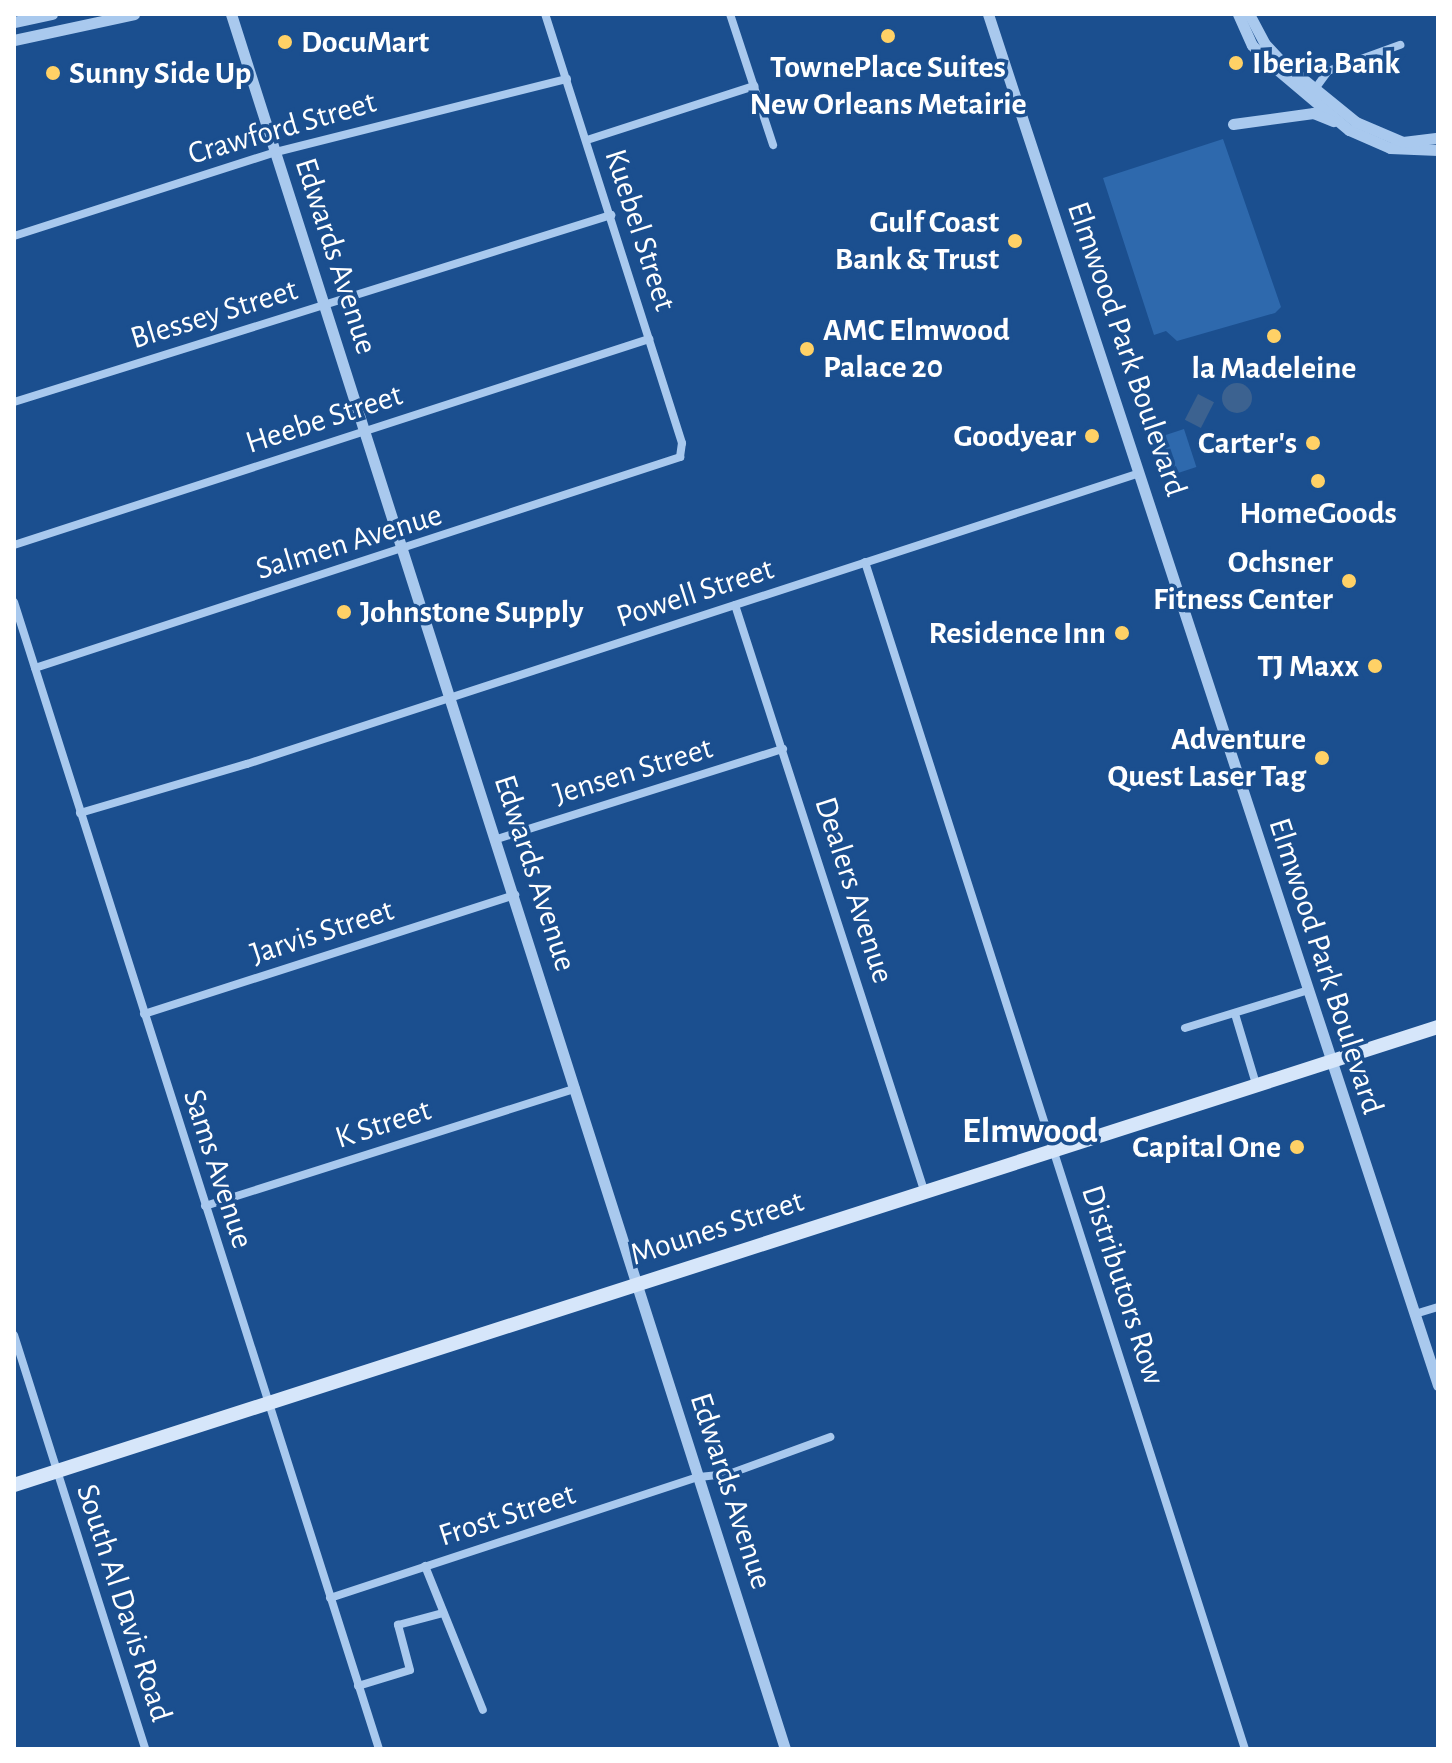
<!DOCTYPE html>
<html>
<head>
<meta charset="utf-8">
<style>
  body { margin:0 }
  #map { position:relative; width:1452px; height:1763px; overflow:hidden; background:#1b4f8f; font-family:"Alegreya Sans",sans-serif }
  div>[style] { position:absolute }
  .green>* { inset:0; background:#2e69ad; transform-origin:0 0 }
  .water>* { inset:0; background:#3c6290; transform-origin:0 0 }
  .round { border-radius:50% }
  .minor>* { height:8px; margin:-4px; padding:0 4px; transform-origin:4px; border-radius:4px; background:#a9c9ee }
  .tertiary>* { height:11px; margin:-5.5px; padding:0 5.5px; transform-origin:5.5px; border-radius:5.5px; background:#a9c9ee }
  .secondary>* { height:14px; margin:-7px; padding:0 7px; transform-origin:7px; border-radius:7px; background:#d6e6fa }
  .dots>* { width:22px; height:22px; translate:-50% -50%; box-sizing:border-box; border:4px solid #1b4f8f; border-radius:50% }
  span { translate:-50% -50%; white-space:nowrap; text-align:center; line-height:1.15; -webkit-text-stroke:7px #1b4f8f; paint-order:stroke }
  .poi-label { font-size:32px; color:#fff; font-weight:700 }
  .left { translate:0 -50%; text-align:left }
  .right { translate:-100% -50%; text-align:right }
  .street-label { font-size:32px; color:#fff }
  .quarter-label { font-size:36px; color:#fff; font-weight:700 }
  .frame { position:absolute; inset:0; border:16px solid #fff; pointer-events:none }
</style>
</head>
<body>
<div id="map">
  <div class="green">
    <div style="clip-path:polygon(1223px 139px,1281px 307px,1275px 313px,1177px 341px,1166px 331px,1154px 335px,1103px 178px)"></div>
    <div style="left:1184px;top:429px;width:40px;height:24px;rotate:72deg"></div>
  </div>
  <div class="water">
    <div class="round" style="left:1222px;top:383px;width:30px;height:30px"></div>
    <div style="left:1198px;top:394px;width:18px;height:29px;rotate:27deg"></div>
  </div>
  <div class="minor">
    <div style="left:730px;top:14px;width:138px;rotate:71.8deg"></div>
    <div style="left:1315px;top:89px;width:22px;rotate:-54deg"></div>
    <div style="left:1328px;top:71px;width:77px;rotate:-19.9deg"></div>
    <div style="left:587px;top:140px;width:176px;rotate:-17.9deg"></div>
    <div style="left:14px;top:236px;width:275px;rotate:-17.8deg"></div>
    <div style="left:276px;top:152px;width:300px;rotate:-14.1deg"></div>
    <div style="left:14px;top:402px;width:626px;rotate:-17.39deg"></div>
    <div style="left:14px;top:545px;width:668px;rotate:-17.97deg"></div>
    <div style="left:865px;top:562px;width:1246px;rotate:72.25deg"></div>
    <div style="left:14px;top:602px;width:1204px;rotate:72.35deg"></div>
    <div style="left:735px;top:605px;width:615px;rotate:72.1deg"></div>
    <div style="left:35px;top:668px;width:679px;rotate:-18.11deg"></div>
    <div style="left:680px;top:457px;width:14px;rotate:-82deg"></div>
    <div style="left:682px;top:443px;width:450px;rotate:-107.7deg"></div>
    <div style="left:80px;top:813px;width:174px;rotate:-16.4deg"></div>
    <div style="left:247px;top:764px;width:939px;rotate:-18.05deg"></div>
    <div style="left:497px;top:839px;width:300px;rotate:-17.5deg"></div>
    <div style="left:144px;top:1014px;width:390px;rotate:-17.8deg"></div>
    <div style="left:1235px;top:1014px;width:73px;rotate:73.3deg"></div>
    <div style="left:1185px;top:1028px;width:126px;rotate:-17.1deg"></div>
    <div style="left:205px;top:1206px;width:389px;rotate:-17.6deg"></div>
    <div style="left:1415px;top:1314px;width:24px;rotate:-17deg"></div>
    <div style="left:14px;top:1335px;width:434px;rotate:72.4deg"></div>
    <div style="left:425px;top:1566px;width:155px;rotate:68.1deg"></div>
    <div style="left:330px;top:1598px;width:388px;rotate:-18.2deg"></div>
    <div style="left:699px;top:1477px;width:30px;rotate:-6deg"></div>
    <div style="left:729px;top:1474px;width:108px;rotate:-20.1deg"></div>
    <div style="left:358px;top:1686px;width:54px;rotate:-17.1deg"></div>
    <div style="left:410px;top:1670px;width:47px;rotate:-104.9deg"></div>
    <div style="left:398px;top:1625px;width:47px;rotate:-14.9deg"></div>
  </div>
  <div class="tertiary">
    <div style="left:231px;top:14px;width:1821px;rotate:72.29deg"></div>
    <div style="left:988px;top:14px;width:1443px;rotate:71.83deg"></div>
    <div style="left:1238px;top:14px;width:34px;rotate:66deg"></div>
    <div style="left:1252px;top:45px;width:22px;rotate:47deg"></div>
    <div style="left:1267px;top:61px;width:107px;rotate:40.1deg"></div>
    <div style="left:1349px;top:130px;width:45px;rotate:23.7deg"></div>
    <div style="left:1390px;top:148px;width:48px;rotate:2.4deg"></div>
    <div style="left:1249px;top:14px;width:34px;rotate:62deg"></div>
    <div style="left:1265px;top:44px;width:23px;rotate:47deg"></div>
    <div style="left:1281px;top:61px;width:97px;rotate:39.1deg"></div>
    <div style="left:1356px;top:122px;width:51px;rotate:23.1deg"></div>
    <div style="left:1403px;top:142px;width:35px;rotate:-7deg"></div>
    <div style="left:14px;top:22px;width:39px;rotate:-12deg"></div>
    <div style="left:14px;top:40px;width:123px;rotate:-12.2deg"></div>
    <div style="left:1233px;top:124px;width:81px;rotate:-7.8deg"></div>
    <div style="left:1313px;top:113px;width:22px;rotate:22deg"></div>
  </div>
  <div class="secondary">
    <div style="left:14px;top:1485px;width:1496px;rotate:-17.83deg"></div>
  </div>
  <div class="dots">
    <div style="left:888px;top:36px;background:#ffd166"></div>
    <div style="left:285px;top:42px;background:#ffd166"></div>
    <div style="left:1236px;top:63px;background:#ffd166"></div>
    <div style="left:53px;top:73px;background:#ffd166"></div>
    <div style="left:1015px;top:241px;background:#ffd166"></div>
    <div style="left:1274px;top:336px;background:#ffd166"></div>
    <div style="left:807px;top:349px;background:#ffd166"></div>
    <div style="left:1092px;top:436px;background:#ffd166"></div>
    <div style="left:1313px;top:443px;background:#ffd166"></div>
    <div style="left:1318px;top:481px;background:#ffd166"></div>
    <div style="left:1349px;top:581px;background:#ffd166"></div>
    <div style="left:344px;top:612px;background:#ffd166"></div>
    <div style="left:1122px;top:633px;background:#ffd166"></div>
    <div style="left:1375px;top:666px;background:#ffd166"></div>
    <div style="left:1322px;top:758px;background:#ffd166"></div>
    <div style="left:1297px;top:1147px;background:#ffd166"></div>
  </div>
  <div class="poi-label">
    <span class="left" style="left:301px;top:42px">DocuMart</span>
    <span class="left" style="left:1252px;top:63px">Iberia Bank</span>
    <span style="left:888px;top:86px">TownePlace Suites<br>New Orleans Metairie</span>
    <span class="left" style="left:69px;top:73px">Sunny Side Up</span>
    <span class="right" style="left:999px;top:241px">Gulf Coast<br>Bank &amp; Trust</span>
    <span class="left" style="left:823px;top:349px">AMC Elmwood<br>Palace 20</span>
    <span style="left:1274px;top:368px">la Madeleine</span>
    <span class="right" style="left:1076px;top:436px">Goodyear</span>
    <span class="right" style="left:1297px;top:443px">Carter's</span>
    <span style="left:1318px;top:513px">HomeGoods</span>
    <span class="right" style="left:1333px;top:581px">Ochsner<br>Fitness Center</span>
    <span class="left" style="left:360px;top:612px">Johnstone Supply</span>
    <span class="right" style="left:1106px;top:633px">Residence Inn</span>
    <span class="right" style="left:1359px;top:666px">TJ Maxx</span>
    <span class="right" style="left:1306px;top:758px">Adventure<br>Quest Laser Tag</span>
    <span class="right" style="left:1281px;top:1147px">Capital One</span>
  </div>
  <div class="street-label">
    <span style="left:282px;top:128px;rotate:-16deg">Crawford Street</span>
    <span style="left:640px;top:230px;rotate:72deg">Kuebel Street</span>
    <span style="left:336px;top:256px;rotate:72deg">Edwards Avenue</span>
    <span style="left:214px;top:314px;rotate:-17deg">Blessey Street</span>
    <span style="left:1127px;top:349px;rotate:71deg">Elmwood Park Boulevard</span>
    <span style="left:324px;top:419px;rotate:-18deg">Heebe Street</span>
    <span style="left:349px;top:542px;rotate:-17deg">Salmen Avenue</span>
    <span style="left:695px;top:593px;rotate:-18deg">Powell Street</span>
    <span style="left:633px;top:771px;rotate:-17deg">Jensen Street</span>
    <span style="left:535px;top:873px;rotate:72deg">Edwards Avenue</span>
    <span style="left:854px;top:890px;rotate:72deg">Dealers Avenue</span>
    <span style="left:322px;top:932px;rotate:-18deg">Jarvis Street</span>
    <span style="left:1326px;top:966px;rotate:72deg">Elmwood Park Boulevard</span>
    <span style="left:383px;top:1124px;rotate:-18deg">K Street</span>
    <span style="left:218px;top:1169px;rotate:72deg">Sams Avenue</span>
    <span style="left:717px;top:1228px;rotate:-18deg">Mounes Street</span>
    <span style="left:1123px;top:1285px;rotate:72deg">Distributors Row</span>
    <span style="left:731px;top:1491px;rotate:72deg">Edwards Avenue</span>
    <span style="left:507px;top:1515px;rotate:-18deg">Frost Street</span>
    <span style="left:124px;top:1603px;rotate:72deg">South Al Davis Road</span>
  </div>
  <div class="quarter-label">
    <span style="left:1030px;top:1132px">Elmwood</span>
  </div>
  <div class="frame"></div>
</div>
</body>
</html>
